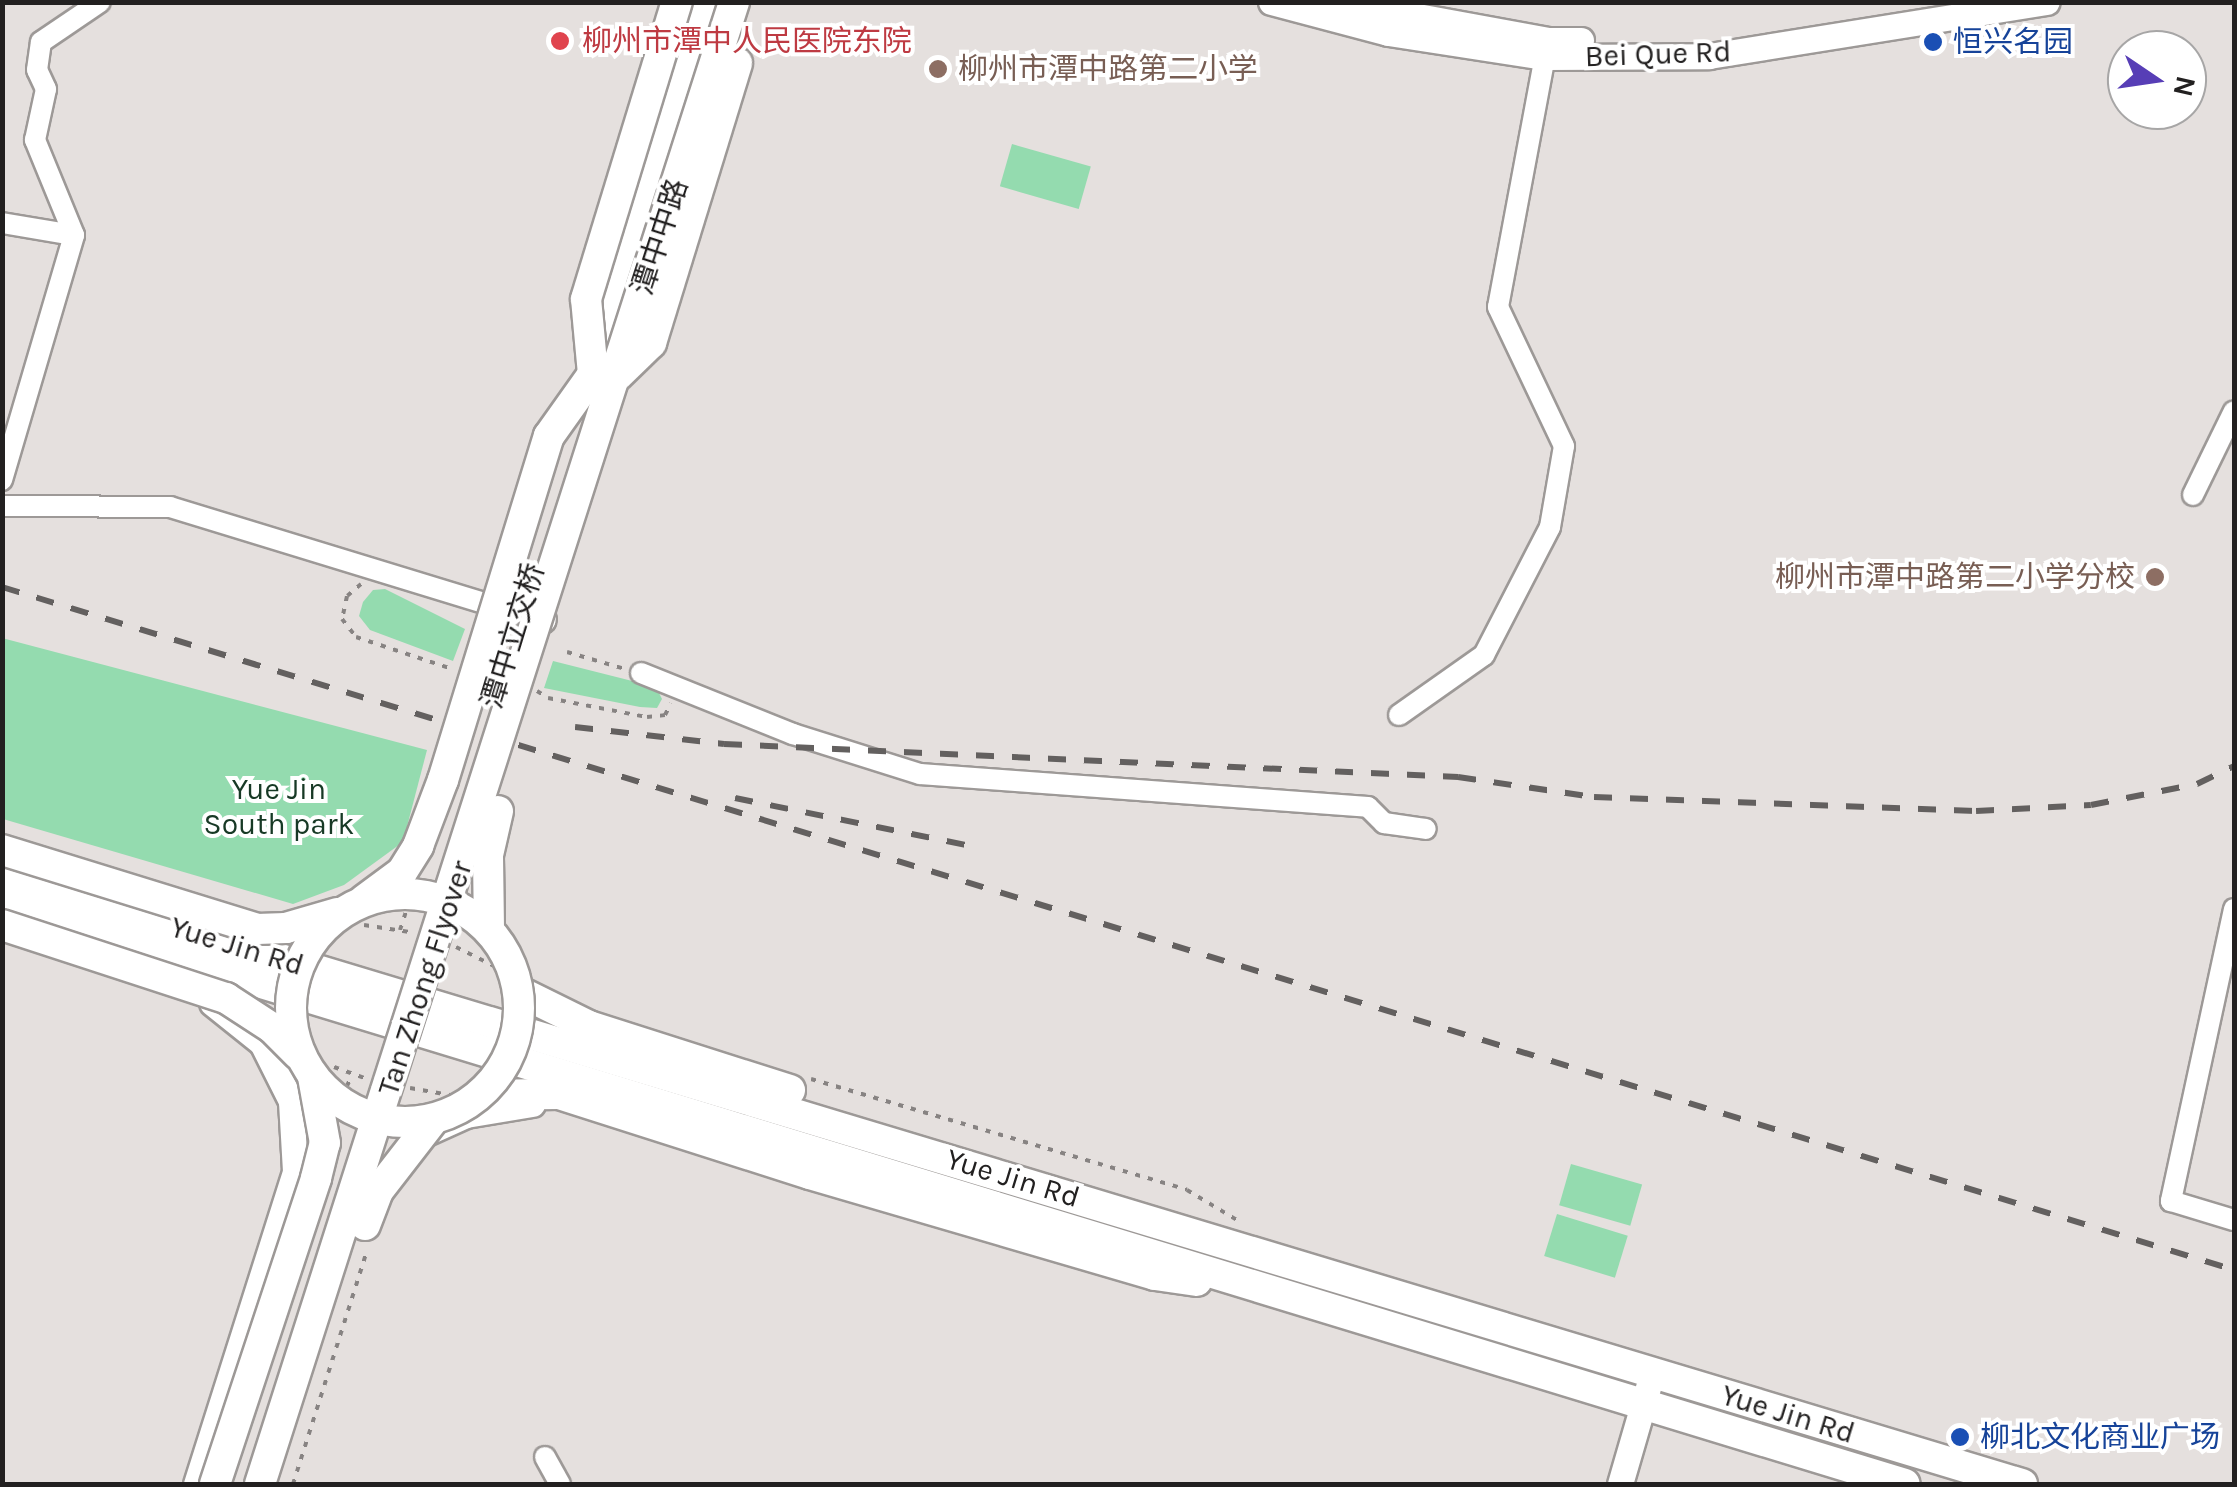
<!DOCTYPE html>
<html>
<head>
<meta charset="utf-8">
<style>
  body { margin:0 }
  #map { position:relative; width:2237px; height:1487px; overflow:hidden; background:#e5e0de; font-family:Karla,"Noto Sans SC",sans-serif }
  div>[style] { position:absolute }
  .green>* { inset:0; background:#94dbaf; transform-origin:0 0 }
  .path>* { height:4px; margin-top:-2px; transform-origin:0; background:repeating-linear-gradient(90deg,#878382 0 5px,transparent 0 13px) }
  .roads { filter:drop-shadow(2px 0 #9d9997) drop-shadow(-2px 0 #9d9997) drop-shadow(0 2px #9d9997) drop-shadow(0 -2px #9d9997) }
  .minor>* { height:20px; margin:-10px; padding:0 10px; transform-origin:10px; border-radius:10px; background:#fff }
  .tertiary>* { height:25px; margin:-12.5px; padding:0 12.5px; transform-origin:12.5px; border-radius:12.5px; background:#fff }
  .primary>* { height:30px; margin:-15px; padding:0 15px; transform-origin:15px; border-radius:15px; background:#fff }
  .rail>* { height:6px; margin-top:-3px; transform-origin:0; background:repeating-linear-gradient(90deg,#63605f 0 18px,transparent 0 36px) }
  .bridges { filter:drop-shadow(2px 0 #9d9997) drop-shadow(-2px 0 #9d9997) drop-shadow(0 2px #9d9997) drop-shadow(0 -2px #9d9997) }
  .primary-bridge>* { height:30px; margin:-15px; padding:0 15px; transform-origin:15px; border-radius:15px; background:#fff }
  .primary-bridge>.ring { margin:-15px; padding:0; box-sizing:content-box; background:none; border:30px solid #fff; border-radius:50% }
  .dots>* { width:28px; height:28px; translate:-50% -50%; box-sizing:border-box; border:5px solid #fff; border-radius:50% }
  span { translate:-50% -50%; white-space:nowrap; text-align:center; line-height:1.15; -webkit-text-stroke:8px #fff; paint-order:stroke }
  .health-label { font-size:30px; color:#be3a42 }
  .left { translate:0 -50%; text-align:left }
  .transit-label { font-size:30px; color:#164399 }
  .street-label { font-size:30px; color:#222020 }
  .education-label { font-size:30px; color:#785e54 }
  .right { translate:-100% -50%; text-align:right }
  .park-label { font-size:30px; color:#173925 }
  .frame { position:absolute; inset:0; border:5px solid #222020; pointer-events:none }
  .north { position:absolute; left:2107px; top:30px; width:100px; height:100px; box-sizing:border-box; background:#fff; border:2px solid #a7a6a6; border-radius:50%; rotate:103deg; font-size:28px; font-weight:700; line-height:40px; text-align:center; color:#222020 }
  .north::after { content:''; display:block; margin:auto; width:35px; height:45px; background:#573eb6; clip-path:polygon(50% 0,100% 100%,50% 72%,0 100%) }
</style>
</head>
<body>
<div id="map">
  <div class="green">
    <div style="left:1012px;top:144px;width:82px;height:44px;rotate:16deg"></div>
    <div style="clip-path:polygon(385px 589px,465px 629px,453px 661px,370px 630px,359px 616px,363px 602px,373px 590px)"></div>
    <div style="clip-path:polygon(2px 638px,427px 750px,403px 842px,344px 885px,293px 904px,3px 819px)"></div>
    <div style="clip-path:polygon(553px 661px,656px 687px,662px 699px,657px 708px,640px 707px,544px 688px)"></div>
    <div style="left:1571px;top:1164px;width:74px;height:43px;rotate:16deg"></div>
    <div style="left:1557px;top:1214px;width:74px;height:44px;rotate:17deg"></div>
  </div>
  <div class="path">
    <div style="left:361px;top:584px;width:18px;rotate:139deg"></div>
    <div style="left:347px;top:596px;width:24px;rotate:102deg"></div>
    <div style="left:342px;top:619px;width:23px;rotate:52deg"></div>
    <div style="left:356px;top:637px;width:101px;rotate:18.4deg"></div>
    <div style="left:567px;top:652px;width:60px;rotate:16.3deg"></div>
    <div style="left:537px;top:691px;width:13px;rotate:32deg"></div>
    <div style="left:548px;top:698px;width:101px;rotate:10.9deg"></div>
    <div style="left:647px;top:717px;width:18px;rotate:-6deg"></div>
    <div style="left:665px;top:715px;width:13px;rotate:-63deg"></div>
    <div style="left:364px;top:925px;width:46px;rotate:8.8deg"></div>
    <div style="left:400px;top:930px;width:35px;rotate:-72deg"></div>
    <div style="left:456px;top:947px;width:56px;rotate:26.6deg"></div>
    <div style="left:334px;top:1067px;width:35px;rotate:20deg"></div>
    <div style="left:811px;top:1079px;width:392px;rotate:16.4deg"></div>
    <div style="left:1187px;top:1190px;width:58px;rotate:31deg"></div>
    <div style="left:410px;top:1088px;width:46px;rotate:10.1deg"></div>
    <div style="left:341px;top:1098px;width:25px;rotate:-64deg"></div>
    <div style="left:293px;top:1484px;width:244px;rotate:-72.4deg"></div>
  </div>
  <div class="roads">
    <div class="minor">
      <div style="left:2px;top:223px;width:73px;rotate:9.5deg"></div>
      <div style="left:2px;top:480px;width:255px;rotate:-73.6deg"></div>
      <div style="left:74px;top:235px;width:103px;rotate:-112.3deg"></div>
      <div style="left:35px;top:140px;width:52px;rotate:-77.8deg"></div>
      <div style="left:46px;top:89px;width:21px;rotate:-115deg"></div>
      <div style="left:37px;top:70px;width:28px;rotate:-82deg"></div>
      <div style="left:41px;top:42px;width:71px;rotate:-34.1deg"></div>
      <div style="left:2193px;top:495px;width:93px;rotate:-64deg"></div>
      <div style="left:2px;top:506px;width:168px;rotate:0.3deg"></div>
      <div style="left:170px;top:507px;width:392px;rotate:17deg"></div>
      <div style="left:545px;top:622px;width:3px;rotate:-72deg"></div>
      <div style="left:641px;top:673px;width:164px;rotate:21.9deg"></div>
      <div style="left:793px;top:734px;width:133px;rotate:17.5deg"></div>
      <div style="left:920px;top:774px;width:449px;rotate:4.2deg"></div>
      <div style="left:1368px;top:807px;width:23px;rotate:45deg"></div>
      <div style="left:1384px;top:823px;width:42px;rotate:8.1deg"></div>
      <div style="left:1399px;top:715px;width:104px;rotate:-35.2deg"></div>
      <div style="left:1484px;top:655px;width:144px;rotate:-62.7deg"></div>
      <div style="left:1550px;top:527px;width:82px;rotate:-80.2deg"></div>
      <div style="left:1564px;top:446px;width:154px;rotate:-115.4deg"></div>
      <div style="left:1498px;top:307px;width:254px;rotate:-79.4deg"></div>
      <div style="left:2234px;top:909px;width:299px;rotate:102.2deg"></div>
      <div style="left:2171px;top:1201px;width:66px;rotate:16.8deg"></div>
      <div style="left:545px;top:1457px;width:31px;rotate:61deg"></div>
    </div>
    <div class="tertiary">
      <div style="left:1271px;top:2px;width:121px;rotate:14.8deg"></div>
      <div style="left:1388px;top:33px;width:159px;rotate:8.7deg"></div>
      <div style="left:1545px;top:57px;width:164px;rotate:-0.3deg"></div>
      <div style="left:1709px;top:56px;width:342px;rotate:-9.1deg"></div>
      <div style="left:1341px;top:2px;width:211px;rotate:10.4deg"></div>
      <div style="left:1549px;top:40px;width:32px"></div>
      <div style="left:417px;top:1137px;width:54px;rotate:-24.2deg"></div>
      <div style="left:466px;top:1115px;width:67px;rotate:-9.5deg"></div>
      <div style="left:196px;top:1484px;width:328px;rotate:-72.4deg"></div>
      <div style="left:295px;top:1171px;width:70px;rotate:-93.3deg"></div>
      <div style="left:291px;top:1101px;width:65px;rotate:-116.6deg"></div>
      <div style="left:262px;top:1043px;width:64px;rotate:-141.3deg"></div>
      <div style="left:1620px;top:1484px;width:115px;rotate:-73.8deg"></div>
    </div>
    <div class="primary">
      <div style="left:593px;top:374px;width:390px;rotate:-72.7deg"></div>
      <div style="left:2px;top:875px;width:2110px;rotate:16.78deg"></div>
      <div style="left:2px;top:904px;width:1989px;rotate:16.95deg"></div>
      <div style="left:518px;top:991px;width:79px;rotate:26.2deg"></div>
      <div style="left:589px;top:1026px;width:211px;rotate:17.7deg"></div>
      <div style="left:480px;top:1095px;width:79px;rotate:-0.7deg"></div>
      <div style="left:559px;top:1094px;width:263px;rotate:17.7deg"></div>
      <div style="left:810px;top:1174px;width:359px;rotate:16.3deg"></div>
      <div style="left:1155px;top:1275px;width:42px;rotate:8.1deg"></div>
    </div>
  </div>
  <div class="rail">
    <div style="left:2px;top:587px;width:2334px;rotate:17.01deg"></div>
    <div style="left:575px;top:727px;width:150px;rotate:6.5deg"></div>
    <div style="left:724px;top:744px;width:735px;rotate:2.57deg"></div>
    <div style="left:1458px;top:777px;width:137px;rotate:8.4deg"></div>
    <div style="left:1594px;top:797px;width:382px;rotate:2.1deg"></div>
    <div style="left:1976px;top:811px;width:115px;rotate:-3deg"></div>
    <div style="left:2091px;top:805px;width:108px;rotate:-11.2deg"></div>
    <div style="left:2197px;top:784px;width:41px;rotate:-25.9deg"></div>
    <div style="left:735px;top:798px;width:240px;rotate:11.5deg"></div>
  </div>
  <div class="bridges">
    <div class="primary-bridge">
      <div style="left:618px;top:375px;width:46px;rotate:-44.1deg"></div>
      <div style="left:651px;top:343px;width:293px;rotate:-72.9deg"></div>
      <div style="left:2px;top:850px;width:267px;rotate:17.2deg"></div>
      <div style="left:257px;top:929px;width:29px;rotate:-2deg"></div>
      <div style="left:286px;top:928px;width:53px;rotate:-16.4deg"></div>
      <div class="ring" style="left:291px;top:894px;width:198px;height:198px"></div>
      <div style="left:364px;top:900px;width:47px;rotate:-36.4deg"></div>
      <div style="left:402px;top:872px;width:31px;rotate:-58deg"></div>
      <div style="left:418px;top:846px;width:71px;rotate:-69.3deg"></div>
      <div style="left:443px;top:780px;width:360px;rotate:-72.9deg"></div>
      <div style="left:549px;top:436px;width:76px;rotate:-54.6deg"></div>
      <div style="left:593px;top:374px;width:75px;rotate:-95.3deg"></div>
      <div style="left:586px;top:299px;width:311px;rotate:-73deg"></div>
      <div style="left:2px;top:925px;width:236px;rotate:18.1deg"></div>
      <div style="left:226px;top:998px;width:55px;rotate:33.1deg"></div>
      <div style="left:272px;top:1028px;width:37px;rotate:45deg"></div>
      <div style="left:489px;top:929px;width:74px;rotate:-90.8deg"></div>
      <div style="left:488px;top:855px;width:45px;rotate:-77.2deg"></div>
      <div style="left:365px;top:1225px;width:36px;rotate:-69deg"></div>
      <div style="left:378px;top:1191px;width:90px;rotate:-52.2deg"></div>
      <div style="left:215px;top:1484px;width:322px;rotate:-71.7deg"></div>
      <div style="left:316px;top:1178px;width:36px;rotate:-76deg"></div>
      <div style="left:325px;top:1143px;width:67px;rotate:-100.3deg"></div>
      <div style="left:260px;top:1484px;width:1556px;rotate:-72.26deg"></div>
    </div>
  </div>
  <div class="dots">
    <div style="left:560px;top:41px;background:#e0444e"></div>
    <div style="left:1933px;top:42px;background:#1a4fb4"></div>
    <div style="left:938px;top:69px;background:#8d6e63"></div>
    <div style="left:2155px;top:577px;background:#8d6e63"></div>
    <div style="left:1960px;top:1437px;background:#1a4fb4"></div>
  </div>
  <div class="health-label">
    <span class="left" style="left:582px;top:41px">柳州市潭中人民医院东院</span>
  </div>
  <div class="transit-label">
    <span class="left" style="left:1953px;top:42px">恒兴名园</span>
    <span class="left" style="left:1980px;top:1437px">柳北文化商业广场</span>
  </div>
  <div class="street-label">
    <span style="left:1658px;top:54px;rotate:-2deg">Bei Que Rd</span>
    <span style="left:660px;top:237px;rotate:-72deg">潭中中路</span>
    <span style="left:513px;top:636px;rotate:-73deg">潭中立交桥</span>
    <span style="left:237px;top:946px;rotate:17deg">Yue Jin Rd</span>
    <span style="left:425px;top:978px;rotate:-72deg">Tan Zhong Flyover</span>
    <span style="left:1013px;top:1178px;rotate:17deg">Yue Jin Rd</span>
    <span style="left:1788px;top:1414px;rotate:17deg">Yue Jin Rd</span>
  </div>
  <div class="education-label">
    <span class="left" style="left:958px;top:69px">柳州市潭中路第二小学</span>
    <span class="right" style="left:2135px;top:577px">柳州市潭中路第二小学分校</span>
  </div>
  <div class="park-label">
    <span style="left:279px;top:806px">Yue Jin<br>South park</span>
  </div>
  <div class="frame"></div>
  <div class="north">N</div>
</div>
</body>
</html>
